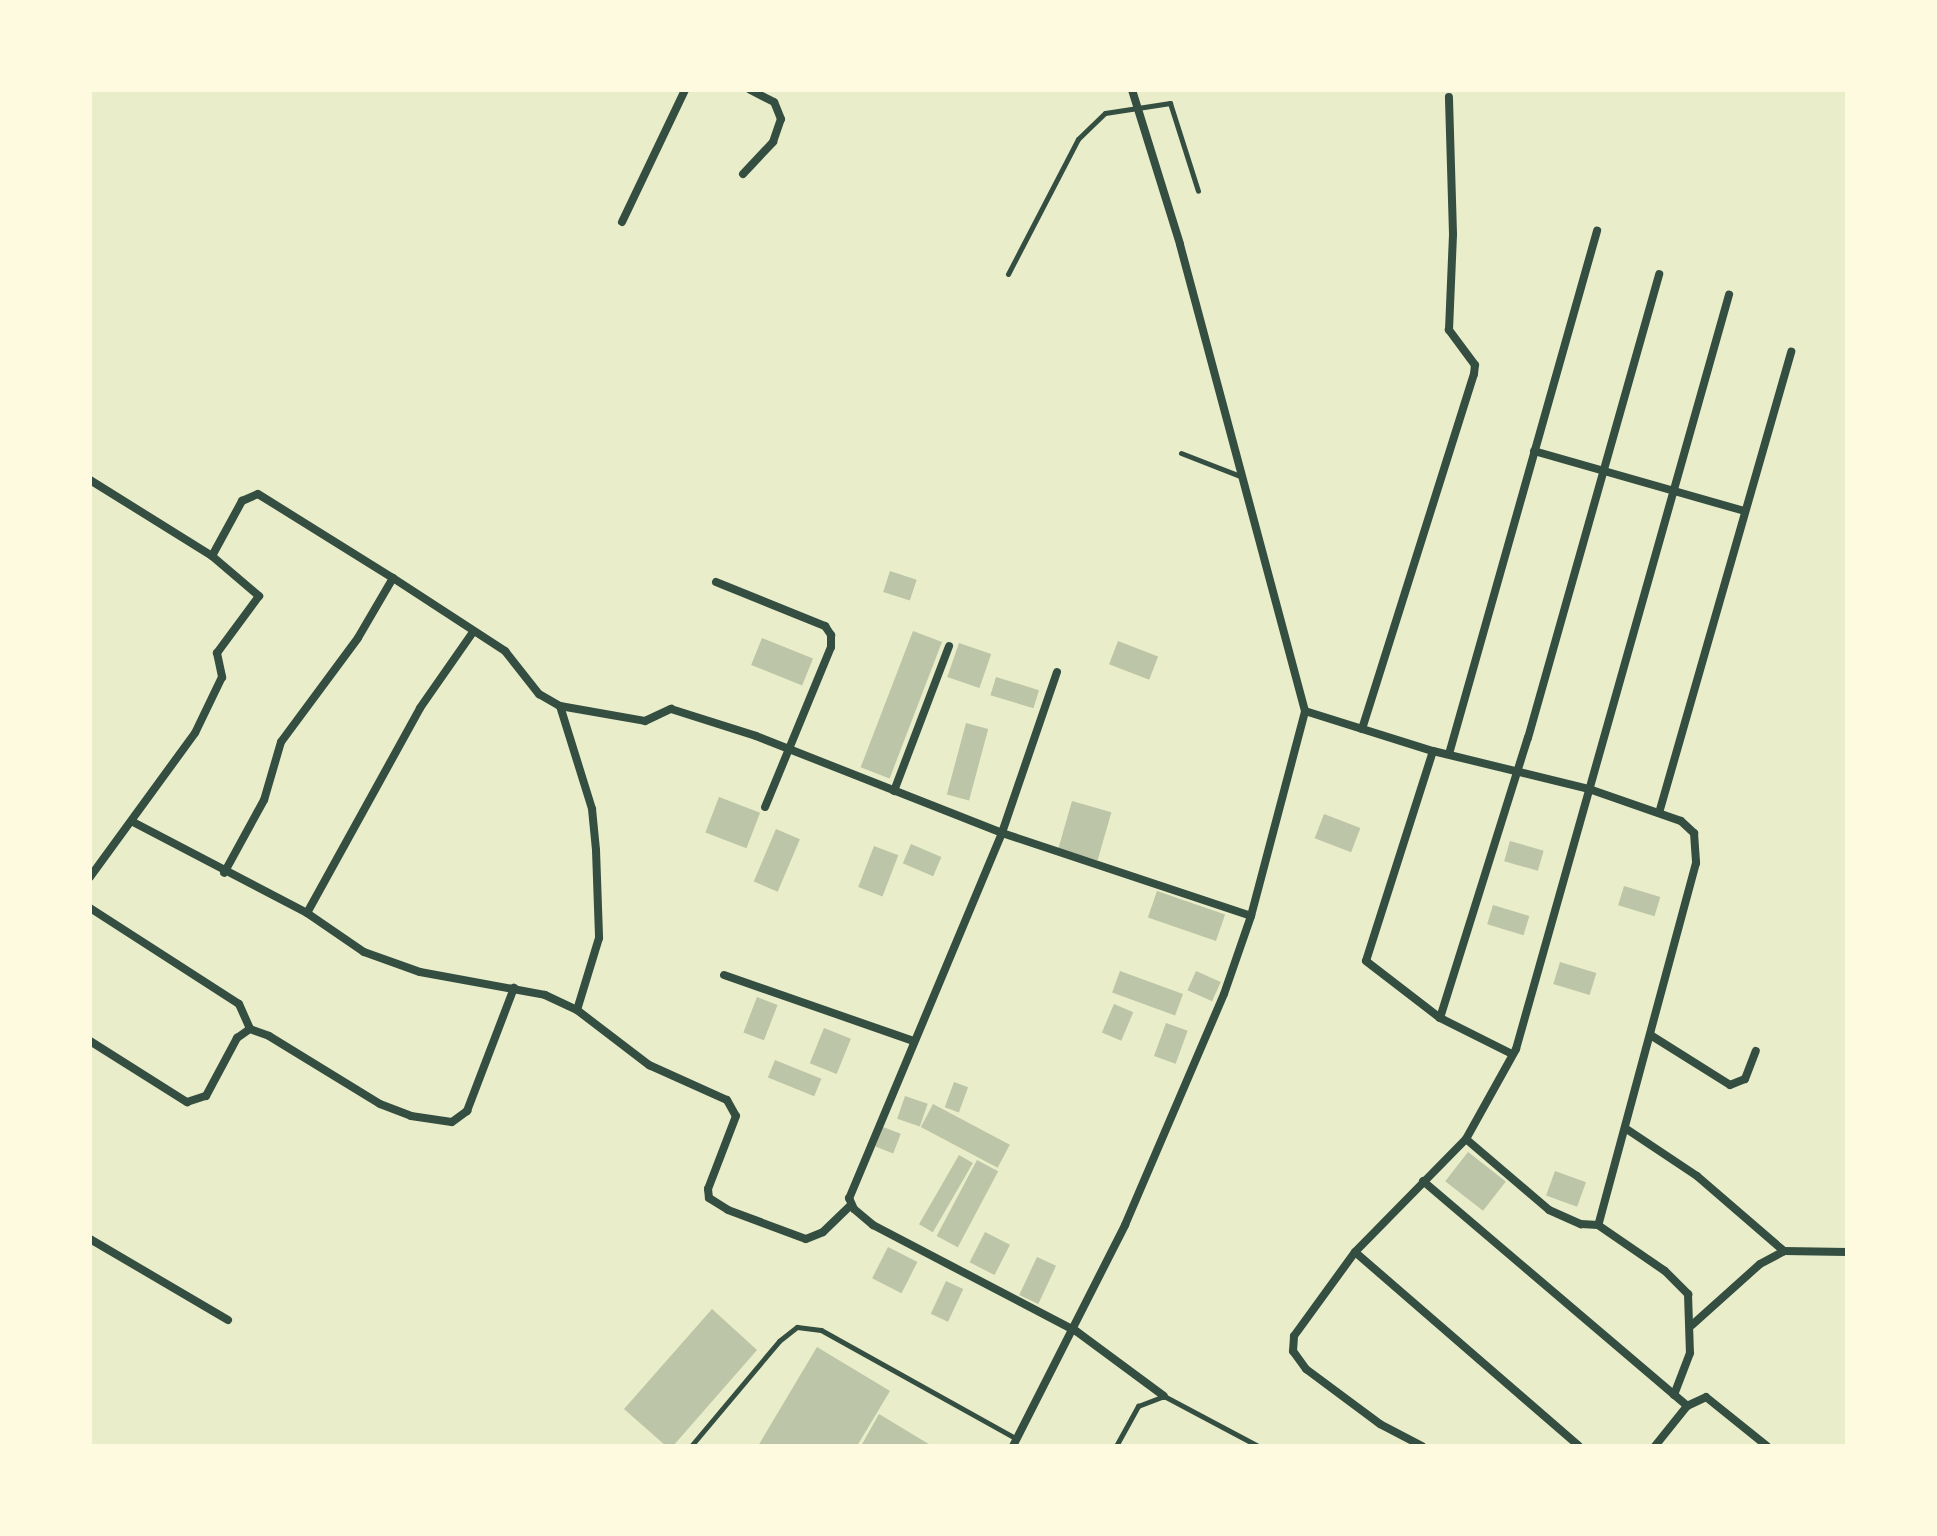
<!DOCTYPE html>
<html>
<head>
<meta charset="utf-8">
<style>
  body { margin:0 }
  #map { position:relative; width:1937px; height:1536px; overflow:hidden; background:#e9edc9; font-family:Overpass,sans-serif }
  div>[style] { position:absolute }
  .building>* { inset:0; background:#bcc5a7; transform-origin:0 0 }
  .service>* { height:5px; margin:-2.5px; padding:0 2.5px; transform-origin:2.5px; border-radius:2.5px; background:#344e41 }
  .minor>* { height:8px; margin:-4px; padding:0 4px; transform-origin:4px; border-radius:4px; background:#344e41 }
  span { translate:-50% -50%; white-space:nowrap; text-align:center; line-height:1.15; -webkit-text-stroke:8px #fefae0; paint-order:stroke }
  .frame { position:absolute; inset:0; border:92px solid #fefae0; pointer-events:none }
</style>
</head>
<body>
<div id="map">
  <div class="building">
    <div style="left:890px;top:571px;width:28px;height:22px;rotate:18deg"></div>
    <div style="left:913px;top:631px;width:31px;height:146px;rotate:21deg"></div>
    <div style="left:762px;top:638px;width:55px;height:29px;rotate:22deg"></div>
    <div style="left:1118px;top:641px;width:43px;height:25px;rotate:21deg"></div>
    <div style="left:959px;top:643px;width:34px;height:36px;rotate:19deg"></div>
    <div style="left:996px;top:677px;width:45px;height:19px;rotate:17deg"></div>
    <div style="left:966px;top:723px;width:23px;height:74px;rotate:15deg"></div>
    <div style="left:719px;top:797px;width:44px;height:38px;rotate:21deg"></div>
    <div style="left:1072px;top:801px;width:41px;height:50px;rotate:16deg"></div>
    <div style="left:1324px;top:814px;width:39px;height:26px;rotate:21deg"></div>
    <div style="left:776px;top:829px;width:26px;height:57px;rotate:23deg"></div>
    <div style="left:1510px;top:841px;width:35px;height:21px;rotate:16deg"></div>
    <div style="left:911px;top:844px;width:33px;height:21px;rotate:23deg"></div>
    <div style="left:874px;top:846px;width:26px;height:44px;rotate:21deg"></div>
    <div style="left:1624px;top:886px;width:38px;height:20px;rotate:17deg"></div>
    <div style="left:1157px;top:891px;width:72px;height:28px;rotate:19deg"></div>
    <div style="left:1493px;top:905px;width:38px;height:20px;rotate:17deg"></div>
    <div style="left:1560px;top:962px;width:38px;height:23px;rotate:17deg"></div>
    <div style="left:1120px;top:971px;width:67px;height:23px;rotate:20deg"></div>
    <div style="left:1196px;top:971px;width:27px;height:21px;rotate:24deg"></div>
    <div style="left:757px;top:997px;width:22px;height:38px;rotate:21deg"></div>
    <div style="left:1114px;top:1004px;width:21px;height:31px;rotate:23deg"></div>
    <div style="left:1166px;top:1023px;width:23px;height:35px;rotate:20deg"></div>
    <div style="left:824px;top:1028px;width:29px;height:38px;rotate:22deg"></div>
    <div style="left:775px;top:1060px;width:50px;height:19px;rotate:22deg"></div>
    <div style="left:954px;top:1082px;width:15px;height:27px;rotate:20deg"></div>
    <div style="left:905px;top:1096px;width:24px;height:24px;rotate:19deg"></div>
    <div style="left:933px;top:1104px;width:87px;height:26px;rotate:28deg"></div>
    <div style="left:883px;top:1127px;width:19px;height:21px;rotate:21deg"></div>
    <div style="left:1468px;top:1152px;width:48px;height:37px;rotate:38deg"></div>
    <div style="left:959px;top:1155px;width:16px;height:80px;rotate:30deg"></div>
    <div style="left:977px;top:1160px;width:24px;height:86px;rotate:28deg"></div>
    <div style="left:1555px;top:1171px;width:33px;height:26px;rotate:20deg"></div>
    <div style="left:985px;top:1232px;width:28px;height:34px;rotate:27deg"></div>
    <div style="left:888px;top:1247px;width:33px;height:35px;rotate:27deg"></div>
    <div style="left:1037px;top:1257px;width:21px;height:42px;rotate:25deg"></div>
    <div style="left:946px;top:1281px;width:19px;height:36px;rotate:25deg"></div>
    <div style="clip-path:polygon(712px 1309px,757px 1350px,673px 1446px,666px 1446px,624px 1409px)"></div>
    <div style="clip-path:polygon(817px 1347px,890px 1391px,857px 1446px,758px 1446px)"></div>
    <div style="clip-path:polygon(879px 1414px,932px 1446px,861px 1446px)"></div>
  </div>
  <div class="service">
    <div style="left:1008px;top:274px;width:152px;rotate:-62.6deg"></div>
    <div style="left:1078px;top:139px;width:37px;rotate:-44deg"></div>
    <div style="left:1105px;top:113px;width:66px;rotate:-8.7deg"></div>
    <div style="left:1170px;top:103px;width:92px;rotate:72.3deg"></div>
    <div style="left:1181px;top:453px;width:63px;rotate:21.3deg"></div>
    <div style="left:691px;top:1446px;width:137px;rotate:-50deg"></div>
    <div style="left:779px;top:1341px;width:23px;rotate:-38deg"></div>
    <div style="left:797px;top:1327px;width:24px;rotate:7deg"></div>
    <div style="left:821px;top:1330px;width:224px;rotate:29.1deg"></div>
    <div style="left:1116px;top:1446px;width:46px;rotate:-61.2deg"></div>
    <div style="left:1138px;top:1406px;width:28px;rotate:-21deg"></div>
    <div style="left:1164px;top:1396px;width:106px;rotate:28deg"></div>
  </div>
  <div class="minor">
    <div style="left:743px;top:174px;width:44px;rotate:-46.8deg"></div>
    <div style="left:773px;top:142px;width:24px;rotate:-71deg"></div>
    <div style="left:781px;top:119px;width:18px;rotate:-112deg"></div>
    <div style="left:774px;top:102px;width:27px;rotate:-153deg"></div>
    <div style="left:622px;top:222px;width:146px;rotate:-64.5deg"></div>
    <div style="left:1534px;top:451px;width:218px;rotate:15.9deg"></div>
    <div style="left:90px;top:480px;width:144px;rotate:31.9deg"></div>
    <div style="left:212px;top:556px;width:62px;rotate:40.4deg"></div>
    <div style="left:259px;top:596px;width:71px;rotate:126.4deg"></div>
    <div style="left:217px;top:653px;width:25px;rotate:78deg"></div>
    <div style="left:222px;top:677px;width:62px;rotate:115.7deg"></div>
    <div style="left:195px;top:733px;width:178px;rotate:126.1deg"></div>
    <div style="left:212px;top:556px;width:63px;rotate:-61.4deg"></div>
    <div style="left:242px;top:501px;width:17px;rotate:-24deg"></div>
    <div style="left:258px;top:494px;width:159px;rotate:31.9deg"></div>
    <div style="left:393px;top:578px;width:69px;rotate:120.3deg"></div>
    <div style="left:358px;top:638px;width:129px;rotate:126.5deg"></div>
    <div style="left:281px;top:742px;width:60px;rotate:106.3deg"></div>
    <div style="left:264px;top:800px;width:83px;rotate:118.7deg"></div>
    <div style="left:393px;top:578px;width:134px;rotate:33.1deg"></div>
    <div style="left:505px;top:651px;width:55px;rotate:51.7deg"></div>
    <div style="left:539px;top:694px;width:24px;rotate:30deg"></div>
    <div style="left:560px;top:706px;width:86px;rotate:10deg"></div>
    <div style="left:645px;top:721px;width:29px;rotate:-25deg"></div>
    <div style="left:671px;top:709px;width:89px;rotate:17.6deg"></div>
    <div style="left:756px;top:736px;width:264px;rotate:21.5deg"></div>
    <div style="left:1002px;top:833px;width:262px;rotate:18.4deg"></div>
    <div style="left:716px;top:582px;width:118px;rotate:22deg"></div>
    <div style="left:825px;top:626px;width:11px;rotate:56deg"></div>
    <div style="left:831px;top:635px;width:12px;rotate:90deg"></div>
    <div style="left:831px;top:647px;width:173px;rotate:112.4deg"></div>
    <div style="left:1057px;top:672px;width:170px;rotate:108.9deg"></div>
    <div style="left:1002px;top:833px;width:396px;rotate:112.7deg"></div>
    <div style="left:849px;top:1198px;width:12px;rotate:66deg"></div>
    <div style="left:854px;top:1209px;width:25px;rotate:40deg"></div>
    <div style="left:873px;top:1225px;width:229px;rotate:27.6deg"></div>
    <div style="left:1076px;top:1331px;width:109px;rotate:36.5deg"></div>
    <div style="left:560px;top:706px;width:108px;rotate:72.7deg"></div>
    <div style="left:592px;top:809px;width:41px;rotate:84.4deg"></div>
    <div style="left:596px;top:850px;width:88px;rotate:88deg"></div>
    <div style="left:599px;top:938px;width:75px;rotate:107deg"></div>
    <div style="left:1305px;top:711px;width:134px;rotate:17.4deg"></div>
    <div style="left:1433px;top:751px;width:161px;rotate:13.7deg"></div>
    <div style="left:1589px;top:789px;width:97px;rotate:19.2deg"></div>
    <div style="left:1681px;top:821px;width:18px;rotate:43deg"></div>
    <div style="left:1694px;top:833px;width:30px;rotate:86deg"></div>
    <div style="left:1696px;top:863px;width:375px;rotate:105.1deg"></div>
    <div style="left:1598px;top:1225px;width:81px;rotate:34.5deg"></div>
    <div style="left:1665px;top:1271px;width:33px;rotate:45deg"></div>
    <div style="left:1688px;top:1294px;width:59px;rotate:88.1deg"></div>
    <div style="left:1690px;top:1353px;width:45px;rotate:110.9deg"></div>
    <div style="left:1362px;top:729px;width:372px;rotate:-72.5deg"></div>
    <div style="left:1474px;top:374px;width:9px;rotate:-84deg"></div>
    <div style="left:1475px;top:365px;width:44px;rotate:-126.6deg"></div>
    <div style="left:1449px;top:330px;width:96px;rotate:-87.6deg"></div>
    <div style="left:1453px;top:234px;width:137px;rotate:-91.7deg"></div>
    <div style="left:1433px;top:751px;width:220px;rotate:107.7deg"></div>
    <div style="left:1366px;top:961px;width:93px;rotate:37.6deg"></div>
    <div style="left:1449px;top:754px;width:544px;rotate:-74.2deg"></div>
    <div style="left:894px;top:791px;width:155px;rotate:-69.2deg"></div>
    <div style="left:1659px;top:813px;width:480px;rotate:-74deg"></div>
    <div style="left:133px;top:822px;width:196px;rotate:27.6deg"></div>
    <div style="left:307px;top:913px;width:69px;rotate:34.4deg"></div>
    <div style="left:364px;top:952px;width:59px;rotate:19.7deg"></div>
    <div style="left:420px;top:972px;width:127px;rotate:10.4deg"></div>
    <div style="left:545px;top:995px;width:35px;rotate:25deg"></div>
    <div style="left:577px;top:1010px;width:91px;rotate:37.4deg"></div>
    <div style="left:649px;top:1065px;width:85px;rotate:24.2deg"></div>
    <div style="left:727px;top:1100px;width:18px;rotate:61deg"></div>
    <div style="left:736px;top:1116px;width:78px;rotate:111deg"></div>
    <div style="left:708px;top:1189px;width:9px;rotate:84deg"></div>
    <div style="left:709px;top:1198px;width:22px;rotate:32deg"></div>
    <div style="left:728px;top:1210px;width:83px;rotate:20.4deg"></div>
    <div style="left:806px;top:1239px;width:18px;rotate:-22deg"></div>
    <div style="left:823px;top:1232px;width:39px;rotate:-44deg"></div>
    <div style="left:90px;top:908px;width:177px;rotate:32.8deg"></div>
    <div style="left:239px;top:1004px;width:27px;rotate:66deg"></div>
    <div style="left:307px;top:913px;width:234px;rotate:-61.1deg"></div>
    <div style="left:420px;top:708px;width:93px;rotate:-55.1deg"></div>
    <div style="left:724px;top:975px;width:201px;rotate:19.2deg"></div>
    <div style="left:250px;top:1029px;width:20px;rotate:20deg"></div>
    <div style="left:269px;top:1036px;width:130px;rotate:31.5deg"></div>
    <div style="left:380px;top:1104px;width:33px;rotate:21deg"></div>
    <div style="left:411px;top:1116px;width:41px;rotate:8.3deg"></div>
    <div style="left:452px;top:1122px;width:19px;rotate:-36deg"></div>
    <div style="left:467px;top:1111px;width:132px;rotate:-69.1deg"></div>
    <div style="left:1652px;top:1036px;width:92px;rotate:32.1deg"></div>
    <div style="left:1730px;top:1085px;width:16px;rotate:-22deg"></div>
    <div style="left:1745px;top:1079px;width:30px;rotate:-69deg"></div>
    <div style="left:90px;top:1041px;width:115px;rotate:32.2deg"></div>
    <div style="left:187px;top:1102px;width:20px;rotate:-18deg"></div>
    <div style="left:206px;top:1096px;width:66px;rotate:-61.9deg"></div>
    <div style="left:237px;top:1038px;width:16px;rotate:-35deg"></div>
    <div style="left:1512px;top:1054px;width:80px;rotate:-153.4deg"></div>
    <div style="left:1440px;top:1018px;width:294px;rotate:-72.6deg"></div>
    <div style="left:1528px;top:738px;width:482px;rotate:-74.2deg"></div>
    <div style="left:1625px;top:1128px;width:87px;rotate:33.7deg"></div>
    <div style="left:1697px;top:1176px;width:115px;rotate:40.8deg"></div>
    <div style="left:1784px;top:1251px;width:63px;rotate:0.9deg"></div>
    <div style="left:1466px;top:1139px;width:109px;rotate:40.5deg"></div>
    <div style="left:1549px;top:1210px;width:35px;rotate:24deg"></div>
    <div style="left:1581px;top:1224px;width:17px;rotate:3deg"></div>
    <div style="left:1423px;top:1181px;width:347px;rotate:40.4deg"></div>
    <div style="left:90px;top:1239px;width:160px;rotate:30.4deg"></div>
    <div style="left:1355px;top:1252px;width:296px;rotate:40.9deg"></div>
    <div style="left:1692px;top:1325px;width:91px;rotate:-41.9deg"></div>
    <div style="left:1760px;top:1264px;width:27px;rotate:-28deg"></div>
    <div style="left:1013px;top:1446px;width:248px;rotate:-63.1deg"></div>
    <div style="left:1125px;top:1225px;width:251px;rotate:-66.8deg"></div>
    <div style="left:1224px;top:994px;width:83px;rotate:-70.9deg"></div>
    <div style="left:1251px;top:916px;width:212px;rotate:-75.2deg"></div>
    <div style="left:1305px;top:711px;width:483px;rotate:-105deg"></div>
    <div style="left:1180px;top:244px;width:161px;rotate:-107.3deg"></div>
    <div style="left:1422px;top:1446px;width:47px;rotate:-152.4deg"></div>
    <div style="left:1380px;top:1424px;width:92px;rotate:-143.4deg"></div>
    <div style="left:1306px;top:1369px;width:22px;rotate:-126deg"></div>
    <div style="left:1293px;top:1351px;width:15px;rotate:-86deg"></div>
    <div style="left:1294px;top:1336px;width:104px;rotate:-54deg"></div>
    <div style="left:1355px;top:1252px;width:158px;rotate:-45.5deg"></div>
    <div style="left:1466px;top:1139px;width:103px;rotate:-60.9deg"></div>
    <div style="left:1516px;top:1049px;width:784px;rotate:-74.23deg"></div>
    <div style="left:1655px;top:1446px;width:51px;rotate:-51.3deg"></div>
    <div style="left:1687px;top:1406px;width:21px;rotate:-25deg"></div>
    <div style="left:1706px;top:1397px;width:78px;rotate:38.8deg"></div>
  </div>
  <div class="frame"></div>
</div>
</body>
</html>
